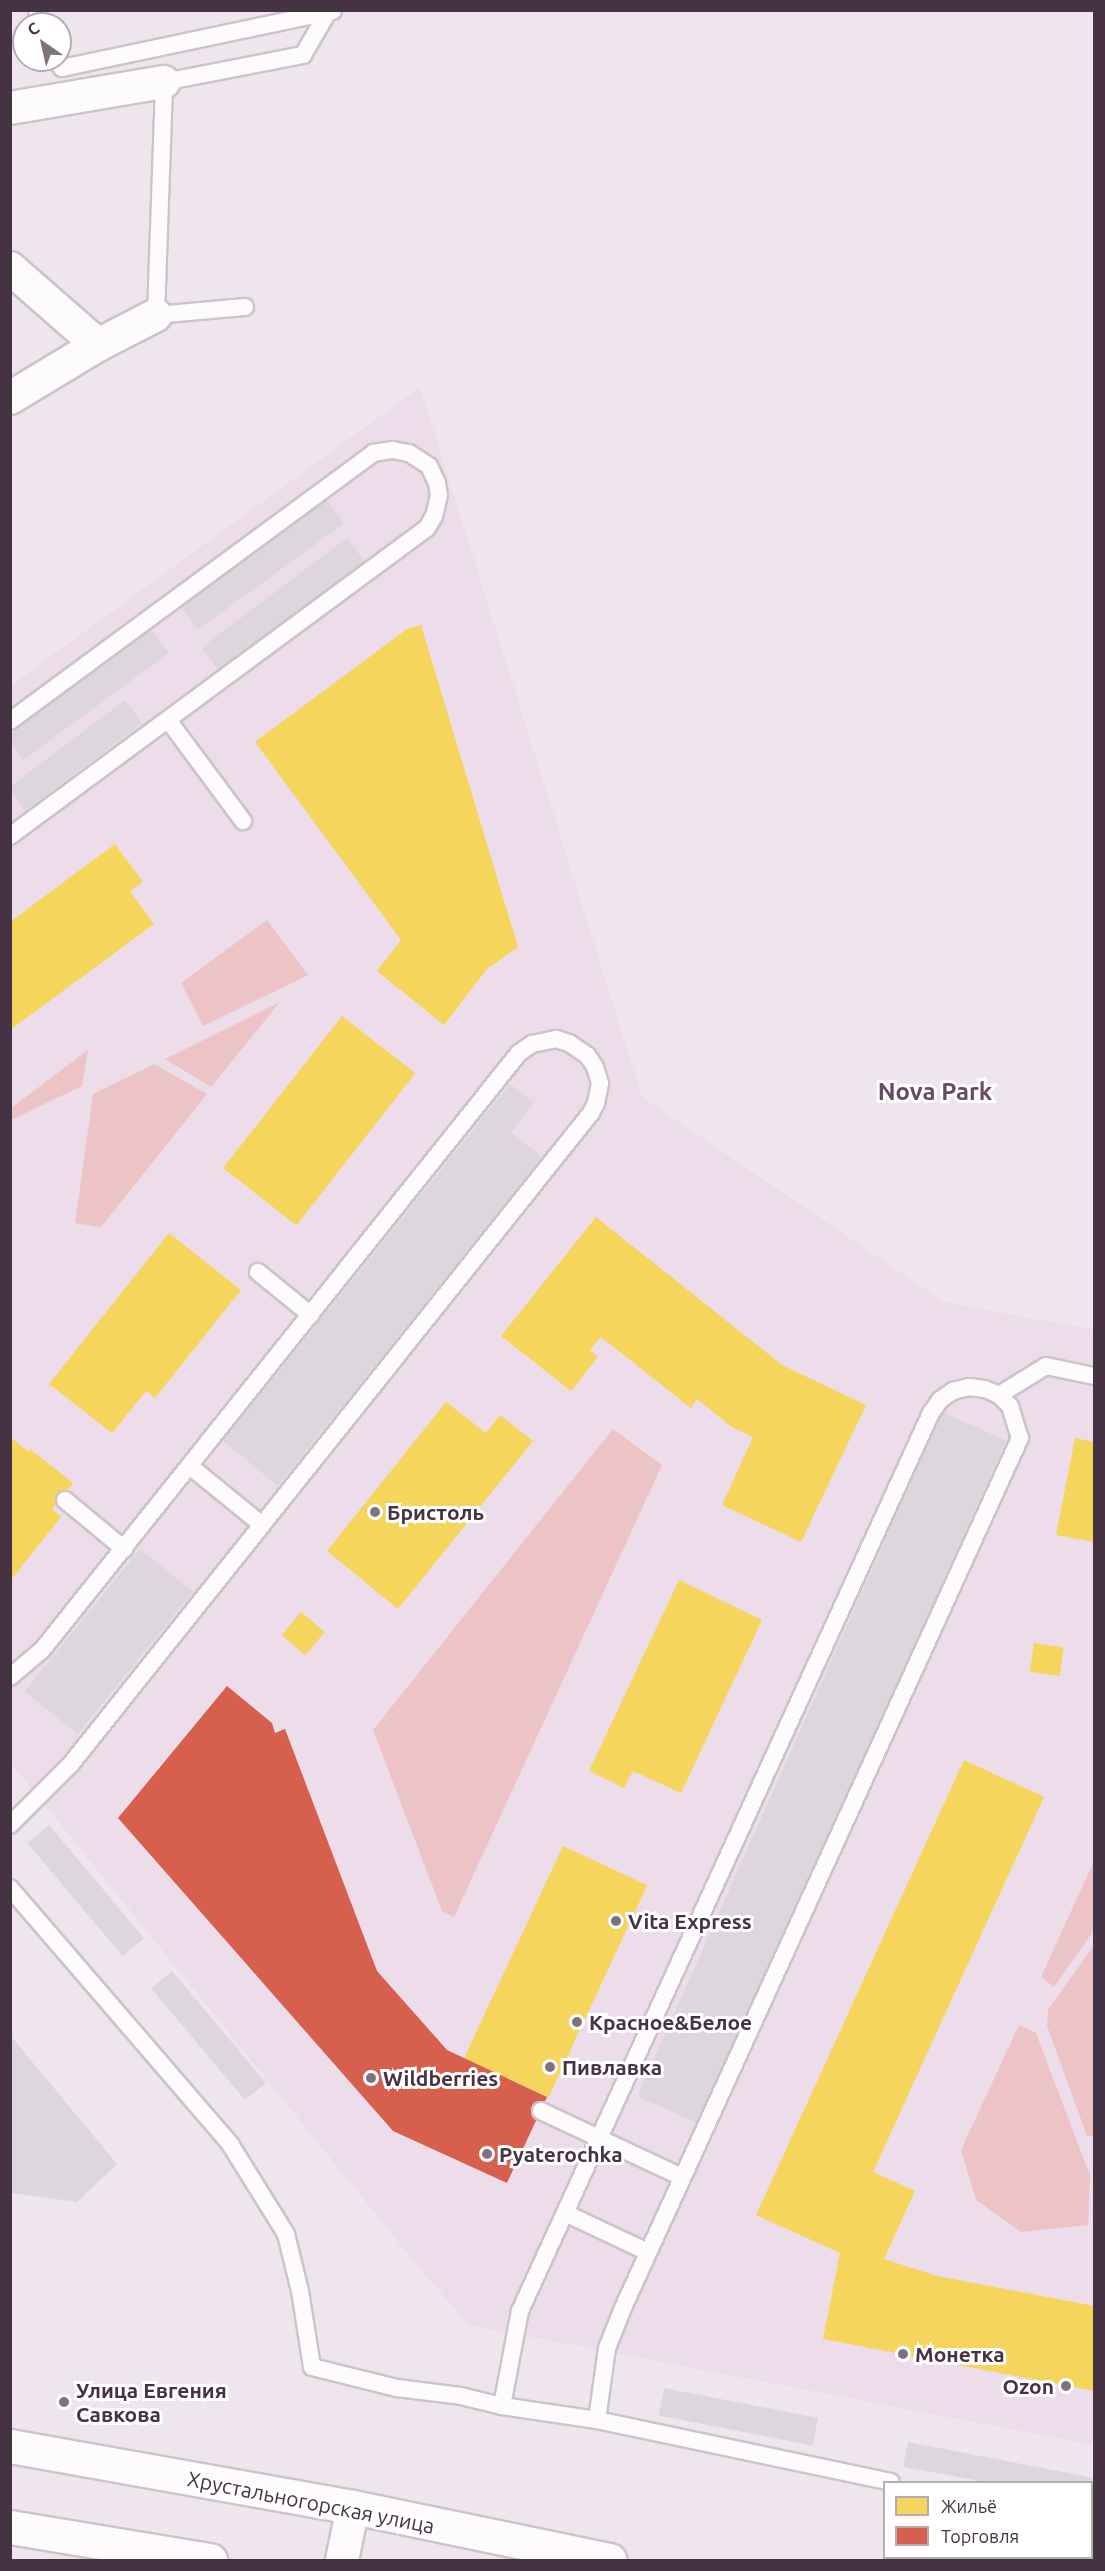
<!DOCTYPE html>
<html>
<head>
<meta charset="utf-8">
<style>
  body { margin:0 }
  #map { position:relative; width:1105px; height:2571px; overflow:hidden; background:#efe6ed; font-family:Ubuntu,sans-serif }
  div>[style] { position:absolute }
  .residential>* { inset:0; background:#eddce9 }
  .green>* { inset:0; background:#edc4c6 }
  .parking>* { inset:0; background:#ded6dd; transform-origin:0 0 }
  .homes>* { inset:0; background:#f6d55c; transform-origin:0 0 }
  .shops>* { inset:0; background:#d6604d }
  .roads { filter:drop-shadow(2px 0 #cdc3cb) drop-shadow(-2px 0 #cdc3cb) drop-shadow(0 2px #cdc3cb) drop-shadow(0 -2px #cdc3cb) }
  .service>* { height:16px; margin:-8px; padding:0 8px; transform-origin:8px; border-radius:8px; background:#fdfbfc }
  .minor>* { height:32px; margin:-16px; padding:0 16px; transform-origin:16px; border-radius:16px; background:#fdfbfc }
  .tertiary>* { height:33px; margin:-16.5px; padding:0 16.5px; transform-origin:16.5px; border-radius:16.5px; background:#fdfbfc }
  .dots>* { width:16px; height:16px; translate:-50% -50%; box-sizing:border-box; border:3px solid #fff; border-radius:50% }
  span { translate:-50% -50%; white-space:nowrap; text-align:center; line-height:1.15; -webkit-text-stroke:6px #fff; paint-order:stroke }
  .poi-label { font-size:21px; color:#453242; font-weight:700 }
  .left { translate:0 -50%; text-align:left }
  .right { translate:-100% -50%; text-align:right }
  .street-label { font-size:21px; color:#453242 }
  .quarter-label { font-size:24px; color:#694963; font-weight:700 }
  .frame { position:absolute; inset:0; border:12px solid #453242; pointer-events:none }
  .legend { position:absolute; left:883px; top:2481px; width:210px; height:78px; box-sizing:border-box; background:#fff; border:2px solid #b5adb3; margin:0; padding:8px 10px; list-style:none; font-size:18px; color:#453242 }
  .legend li { display:flex; align-items:center; gap:12px; height:30px }
  .legend b { width:30px; border:2px solid #b5adb3 }
  .north { position:absolute; left:12px; top:12px; width:60px; height:60px; box-sizing:border-box; background:#fff; border:2px solid #b5adb3; border-radius:50%; rotate:326deg; font-size:16px; font-weight:700; line-height:24px; text-align:center; color:#453242 }
  .north::after { content:''; display:block; margin:auto; width:21px; height:27px; background:#80717e; clip-path:polygon(50% 0,100% 100%,50% 72%,0 100%) }
</style>
</head>
<body>
<div id="map">
  <div class="residential">
    <div style="clip-path:polygon(420px 387px,642px 1097px,944px 1302px,1094px 1330px,1094px 2445px,469px 2325px,420px 2269px,11px 1763px,10px 686px)"></div>
  </div>
  <div class="green">
    <div style="clip-path:polygon(267px 920px,308px 975px,203px 1026px,181px 983px)"></div>
    <div style="clip-path:polygon(280px 1002px,211px 1087px,165px 1059px)"></div>
    <div style="clip-path:polygon(88px 1050px,82px 1086px,11px 1120px,11px 1108px)"></div>
    <div style="clip-path:polygon(154px 1064px,207px 1094px,101px 1227px,75px 1223px,93px 1094px)"></div>
    <div style="clip-path:polygon(613px 1429px,662px 1465px,454px 1917px,442px 1911px,373px 1730px)"></div>
    <div style="clip-path:polygon(1094px 1861px,1094px 1930px,1054px 1987px,1041px 1977px)"></div>
    <div style="clip-path:polygon(1094px 1945px,1094px 2136px,1087px 2136px,1047px 2026px,1048px 2010px)"></div>
    <div style="clip-path:polygon(1019px 2025px,1036px 2033px,1090px 2176px,1088px 2225px,1021px 2232px,976px 2200px,961px 2150px)"></div>
  </div>
  <div class="parking">
    <div style="left:327px;top:500px;width:29px;height:181px;rotate:54deg"></div>
    <div style="left:347px;top:538px;width:30px;height:182px;rotate:53deg"></div>
    <div style="clip-path:polygon(151px 629px,169px 653px,23px 760px,11px 743px,11px 734px)"></div>
    <div style="clip-path:polygon(125px 700px,142px 723px,25px 811px,11px 791px,11px 786px)"></div>
    <div style="clip-path:polygon(510px 1084px,534px 1103px,511px 1132px,542px 1157px,278px 1486px,223px 1441px)"></div>
    <div style="left:942px;top:1412px;width:70px;height:749px;rotate:24deg"></div>
    <div style="left:140px;top:1549px;width:68px;height:183px;rotate:39deg"></div>
    <div style="left:49px;top:1825px;width:148px;height:28px;rotate:50deg"></div>
    <div style="left:172px;top:1971px;width:146px;height:27px;rotate:50deg"></div>
    <div style="clip-path:polygon(10px 2035px,117px 2164px,77px 2202px,11px 2193px)"></div>
    <div style="left:664px;top:2388px;width:157px;height:28px;rotate:11deg"></div>
    <div style="clip-path:polygon(908px 2442px,1094px 2478px,1094px 2503px,1092px 2503px,1092px 2482px,986px 2482px,903px 2467px)"></div>
  </div>
  <div class="homes">
    <div style="clip-path:polygon(421px 625px,518px 947px,487px 969px,444px 1025px,377px 971px,401px 940px,255px 742px,407px 629px)"></div>
    <div style="clip-path:polygon(115px 844px,143px 882px,130px 891px,154px 924px,10px 1030px,10px 922px)"></div>
    <div style="left:342px;top:1016px;width:93px;height:193px;rotate:38deg"></div>
    <div style="clip-path:polygon(596px 1217px,782px 1365px,866px 1405px,801px 1542px,722px 1505px,753px 1437px,732px 1427px,697px 1399px,691px 1408px,601px 1337px,590px 1350px,598px 1357px,571px 1391px,501px 1336px)"></div>
    <div style="clip-path:polygon(169px 1233px,241px 1290px,155px 1398px,146px 1391px,112px 1433px,49px 1384px)"></div>
    <div style="clip-path:polygon(446px 1402px,486px 1433px,500px 1415px,533px 1441px,398px 1609px,327px 1551px)"></div>
    <div style="clip-path:polygon(10px 1437px,29px 1452px,30px 1449px,73px 1483px,52px 1509px,61px 1517px,10px 1581px)"></div>
    <div style="clip-path:polygon(1075px 1438px,1094px 1442px,1094px 1542px,1056px 1535px)"></div>
    <div style="clip-path:polygon(679px 1580px,762px 1620px,681px 1793px,633px 1771px,624px 1788px,589px 1771px)"></div>
    <div style="left:301px;top:1612px;width:31px;height:30px;rotate:40deg"></div>
    <div style="left:1034px;top:1643px;width:30px;height:29px;rotate:8deg"></div>
    <div style="clip-path:polygon(964px 1760px,1044px 1797px,873px 2172px,915px 2191px,884px 2259px,937px 2276px,1094px 2306px,1094px 2391px,823px 2339px,840px 2253px,756px 2215px)"></div>
    <div style="left:563px;top:1846px;width:93px;height:234px;rotate:25deg"></div>
  </div>
  <div class="shops">
    <div style="clip-path:polygon(227px 1686px,272px 1723px,275px 1733px,285px 1729px,377px 1971px,447px 2050px,547px 2097px,507px 2183px,393px 2131px,118px 1818px)"></div>
  </div>
  <div class="roads">
    <div class="service">
      <div style="left:37px;top:10px;width:14px;rotate:78deg"></div>
      <div style="left:56px;top:60px;width:10px;rotate:53deg"></div>
      <div style="left:62px;top:68px;width:277px;rotate:-11.9deg"></div>
      <div style="left:245px;top:307px;width:89px;rotate:174.9deg"></div>
      <div style="left:156px;top:315px;width:233px;rotate:-88deg"></div>
      <div style="left:164px;top:82px;width:142px;rotate:-11deg"></div>
      <div style="left:303px;top:55px;width:50px;rotate:-59.8deg"></div>
      <div style="left:168px;top:720px;width:126px;rotate:53.4deg"></div>
      <div style="left:10px;top:721px;width:451px;rotate:-36.4deg"></div>
      <div style="left:373px;top:453px;width:20px;rotate:-9deg"></div>
      <div style="left:393px;top:450px;width:16px;rotate:11deg"></div>
      <div style="left:409px;top:453px;width:24px;rotate:33deg"></div>
      <div style="left:429px;top:466px;width:19px;rotate:65deg"></div>
      <div style="left:437px;top:483px;width:12px;rotate:81deg"></div>
      <div style="left:439px;top:495px;width:22px;rotate:103deg"></div>
      <div style="left:434px;top:516px;width:14px;rotate:120deg"></div>
      <div style="left:427px;top:528px;width:518px;rotate:143.55deg"></div>
      <div style="left:258px;top:1272px;width:68px;rotate:39.1deg"></div>
      <div style="left:999px;top:1395px;width:55px;rotate:-31.7deg"></div>
      <div style="left:1046px;top:1366px;width:49px;rotate:11.8deg"></div>
      <div style="left:191px;top:1467px;width:92px;rotate:39.2deg"></div>
      <div style="left:65px;top:1500px;width:77px;rotate:39.7deg"></div>
      <div style="left:10px;top:1677px;width:42px;rotate:-40.2deg"></div>
      <div style="left:42px;top:1650px;width:764px;rotate:-51.38deg"></div>
      <div style="left:519px;top:1053px;width:16px;rotate:-35deg"></div>
      <div style="left:532px;top:1044px;width:25px;rotate:-12deg"></div>
      <div style="left:556px;top:1039px;width:14px;rotate:17deg"></div>
      <div style="left:569px;top:1043px;width:22px;rotate:34deg"></div>
      <div style="left:587px;top:1055px;width:14px;rotate:56deg"></div>
      <div style="left:595px;top:1067px;width:17px;rotate:73deg"></div>
      <div style="left:600px;top:1083px;width:20px;rotate:101deg"></div>
      <div style="left:596px;top:1103px;width:11px;rotate:117deg"></div>
      <div style="left:591px;top:1113px;width:833px;rotate:128.62deg"></div>
      <div style="left:71px;top:1764px;width:86px;rotate:135deg"></div>
      <div style="left:10px;top:1888px;width:338px;rotate:49.3deg"></div>
      <div style="left:230px;top:2144px;width:106px;rotate:58.1deg"></div>
      <div style="left:286px;top:2234px;width:59px;rotate:76.2deg"></div>
      <div style="left:300px;top:2291px;width:77px;rotate:81deg"></div>
      <div style="left:312px;top:2367px;width:88px;rotate:13.9deg"></div>
      <div style="left:397px;top:2388px;width:64px;rotate:7.1deg"></div>
      <div style="left:461px;top:2396px;width:42px;rotate:13.7deg"></div>
      <div style="left:502px;top:2406px;width:96px;rotate:8.4deg"></div>
      <div style="left:597px;top:2420px;width:300px;rotate:11.9deg"></div>
      <div style="left:541px;top:2111px;width:156px;rotate:25.1deg"></div>
      <div style="left:565px;top:2213px;width:92px;rotate:25.2deg"></div>
      <div style="left:502px;top:2406px;width:97px;rotate:-79.3deg"></div>
      <div style="left:520px;top:2311px;width:988px;rotate:-65.41deg"></div>
      <div style="left:931px;top:1413px;width:16px;rotate:-55deg"></div>
      <div style="left:940px;top:1400px;width:16px;rotate:-35deg"></div>
      <div style="left:953px;top:1391px;width:16px;rotate:-14deg"></div>
      <div style="left:969px;top:1387px;width:16px;rotate:7deg"></div>
      <div style="left:985px;top:1389px;width:15px;rotate:23deg"></div>
      <div style="left:999px;top:1395px;width:16px;rotate:45deg"></div>
      <div style="left:1010px;top:1406px;width:34px;rotate:73deg"></div>
      <div style="left:1020px;top:1438px;width:956px;rotate:114.53deg"></div>
      <div style="left:623px;top:2308px;width:43px;rotate:111.8deg"></div>
      <div style="left:607px;top:2348px;width:73px;rotate:97.9deg"></div>
      <div style="left:1092px;top:2525px;width:2px;rotate:27deg"></div>
    </div>
    <div class="minor">
      <div style="left:10px;top:108px;width:156px;rotate:-9.6deg"></div>
      <div style="left:10px;top:268px;width:117px;rotate:41.2deg"></div>
      <div style="left:10px;top:398px;width:103px;rotate:-31.1deg"></div>
      <div style="left:98px;top:345px;width:65px;rotate:-27.3deg"></div>
      <div style="left:342px;top:2560px;width:54px;rotate:-78.3deg"></div>
    </div>
    <div class="tertiary">
      <div style="left:10px;top:2446px;width:348px;rotate:10.1deg"></div>
      <div style="left:353px;top:2507px;width:262px;rotate:11.7deg"></div>
      <div style="left:10px;top:2527px;width:203px;rotate:9.4deg"></div>
    </div>
  </div>
  <div class="dots">
    <div style="left:375px;top:1512px;background:#80717e"></div>
    <div style="left:616px;top:1921px;background:#80717e"></div>
    <div style="left:577px;top:2022px;background:#80717e"></div>
    <div style="left:550px;top:2067px;background:#80717e"></div>
    <div style="left:371px;top:2078px;background:#80717e"></div>
    <div style="left:487px;top:2154px;background:#80717e"></div>
    <div style="left:903px;top:2354px;background:#80717e"></div>
    <div style="left:1066px;top:2386px;background:#80717e"></div>
    <div style="left:64px;top:2402px;background:#80717e"></div>
  </div>
  <div class="poi-label">
    <span class="left" style="left:387px;top:1512px">Бристоль</span>
    <span class="left" style="left:628px;top:1921px">Vita Express</span>
    <span class="left" style="left:589px;top:2022px">Красное&amp;Белое</span>
    <span class="left" style="left:562px;top:2067px">Пивлавка</span>
    <span class="left" style="left:383px;top:2078px">Wildberries</span>
    <span class="left" style="left:499px;top:2154px">Pyaterochka</span>
    <span class="left" style="left:915px;top:2354px">Монетка</span>
    <span class="right" style="left:1054px;top:2386px">Ozon</span>
    <span class="left" style="left:76px;top:2402px">Улица Евгения<br>Савкова</span>
  </div>
  <div class="street-label">
    <span style="left:311px;top:2502px;rotate:11deg">Хрустальногорская улица</span>
  </div>
  <div class="quarter-label">
    <span style="left:935px;top:1092px">Nova Park</span>
  </div>
  <div class="frame"></div>
  <ul class="legend">
  <li><b style="height:16px;background:#f6d55c"></b>Жильё</li>
  <li><b style="height:16px;background:#d6604d"></b>Торговля</li>
  </ul>
  <div class="north">С</div>
</div>
</body>
</html>
